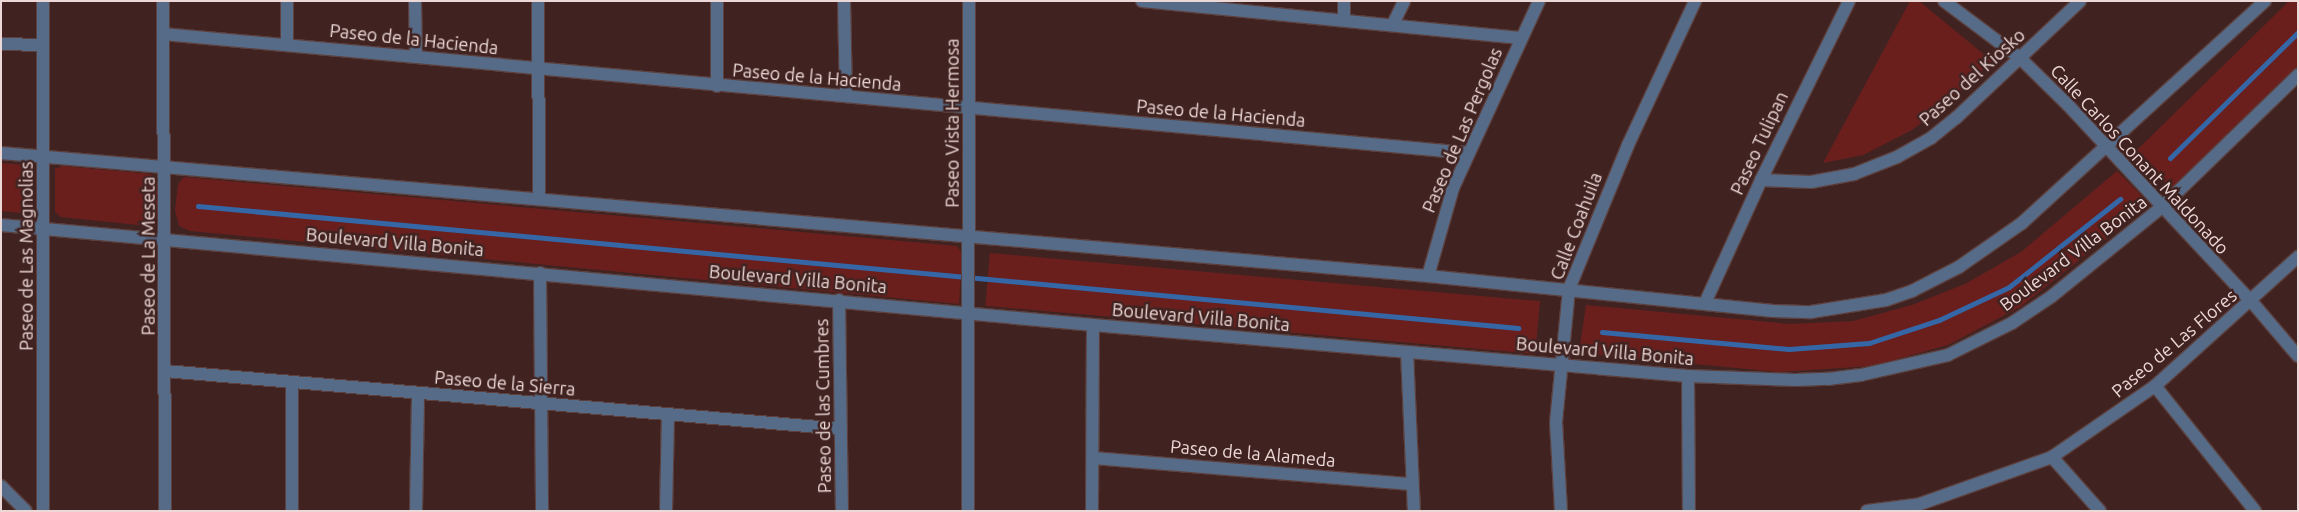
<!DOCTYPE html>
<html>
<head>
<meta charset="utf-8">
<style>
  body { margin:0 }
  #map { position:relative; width:2299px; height:512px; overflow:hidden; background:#402321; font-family:Ubuntu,sans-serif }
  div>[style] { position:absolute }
  .green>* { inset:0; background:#6b1f1d; transform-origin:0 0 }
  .stream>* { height:5px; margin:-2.5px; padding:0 2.5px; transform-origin:2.5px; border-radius:2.5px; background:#3567a6 }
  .roads { filter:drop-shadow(1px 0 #5c403e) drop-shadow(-1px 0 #5c403e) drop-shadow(0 1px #5c403e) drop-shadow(0 -1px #5c403e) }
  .minor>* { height:12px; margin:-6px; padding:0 6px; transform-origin:6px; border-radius:6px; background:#566b87 }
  span { translate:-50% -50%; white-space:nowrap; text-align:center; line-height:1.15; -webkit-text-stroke:5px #402321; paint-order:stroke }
  .street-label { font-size:18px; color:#ecd8d6 }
  .frame { position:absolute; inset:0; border:2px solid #ecd8d6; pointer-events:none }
</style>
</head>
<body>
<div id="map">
  <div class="green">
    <div style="clip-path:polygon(1910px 1px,1919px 1px,1992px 61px,1951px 100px,1912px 130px,1863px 155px,1823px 163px)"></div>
    <div style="clip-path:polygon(2289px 1px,2298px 1px,2298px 68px,2173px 191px,2135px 152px)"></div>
    <div style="left:1px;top:163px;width:24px;height:48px;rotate:5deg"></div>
    <div style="clip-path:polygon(63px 166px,151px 174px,157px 181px,157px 217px,148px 226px,61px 217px,55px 212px,55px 169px)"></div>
    <div style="clip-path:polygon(2117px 171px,2150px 204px,2020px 307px,1948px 345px,1872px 366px,1779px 372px,1579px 353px,1586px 305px,1790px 324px,1853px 321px,1912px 305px,1965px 284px,2021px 252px)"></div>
    <div style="clip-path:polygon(184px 177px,957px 246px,962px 253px,959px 304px,190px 231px,179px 226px,175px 210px,178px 184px)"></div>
    <div style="left:990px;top:253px;width:552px;height:53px;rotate:5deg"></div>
  </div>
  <div class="stream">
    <div style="left:2170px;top:158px;width:180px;rotate:-44.5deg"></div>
    <div style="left:198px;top:206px;width:1326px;rotate:5.28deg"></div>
    <div style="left:1602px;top:332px;width:188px;rotate:5.2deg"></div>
    <div style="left:1789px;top:349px;width:80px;rotate:-4.3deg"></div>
    <div style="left:1869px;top:343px;width:74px;rotate:-18.2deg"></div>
    <div style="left:1939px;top:320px;width:77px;rotate:-25.2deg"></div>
    <div style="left:2009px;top:287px;width:142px;rotate:-38.4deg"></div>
  </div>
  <div class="roads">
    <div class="minor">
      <div style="left:163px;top:1px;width:510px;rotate:89.78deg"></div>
      <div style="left:415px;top:1px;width:55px;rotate:89deg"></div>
      <div style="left:538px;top:1px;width:198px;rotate:89.7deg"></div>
      <div style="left:717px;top:1px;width:85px;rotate:90deg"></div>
      <div style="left:844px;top:1px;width:95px;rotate:88.8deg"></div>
      <div style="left:1142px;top:1px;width:380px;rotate:5.6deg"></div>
      <div style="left:1344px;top:1px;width:19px;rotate:90deg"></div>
      <div style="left:1944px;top:1px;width:95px;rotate:36.9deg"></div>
      <div style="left:2020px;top:58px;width:67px;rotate:44.4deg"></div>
      <div style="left:2068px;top:105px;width:268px;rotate:47deg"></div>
      <div style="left:2251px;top:301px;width:72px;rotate:49.5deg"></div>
      <div style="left:1393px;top:24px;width:25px;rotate:-64deg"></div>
      <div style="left:163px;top:34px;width:1310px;rotate:5.21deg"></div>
      <div style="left:1px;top:44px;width:42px;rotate:1.4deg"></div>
      <div style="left:287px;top:44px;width:43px;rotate:-90deg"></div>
      <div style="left:1px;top:153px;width:1432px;rotate:4.93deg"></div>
      <div style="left:1428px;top:276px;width:347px;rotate:5.8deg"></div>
      <div style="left:1773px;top:311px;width:38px;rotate:2deg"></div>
      <div style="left:1811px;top:312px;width:76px;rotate:-9.1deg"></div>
      <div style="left:1886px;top:300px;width:28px;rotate:-19deg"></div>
      <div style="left:1912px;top:291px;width:53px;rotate:-27.1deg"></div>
      <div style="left:1959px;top:267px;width:77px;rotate:-34.9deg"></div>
      <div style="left:2022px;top:223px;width:329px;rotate:-42.4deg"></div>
      <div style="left:1761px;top:180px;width:50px;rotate:2.3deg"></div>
      <div style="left:1811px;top:182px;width:44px;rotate:-10.5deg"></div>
      <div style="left:1854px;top:174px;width:46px;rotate:-21.6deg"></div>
      <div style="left:1897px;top:157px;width:39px;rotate:-29deg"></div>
      <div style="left:1931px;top:138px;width:32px;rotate:-39deg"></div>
      <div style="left:1956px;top:118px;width:170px;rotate:-43.3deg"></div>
      <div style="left:1px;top:225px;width:1097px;rotate:5.23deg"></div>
      <div style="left:1093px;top:325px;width:597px;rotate:4.9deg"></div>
      <div style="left:1688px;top:376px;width:107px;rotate:2.1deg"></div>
      <div style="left:1795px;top:380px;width:33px;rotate:-2deg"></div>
      <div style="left:1828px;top:379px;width:33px;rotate:-7deg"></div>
      <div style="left:1861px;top:375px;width:89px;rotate:-12.9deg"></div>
      <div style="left:1948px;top:355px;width:72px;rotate:-26.6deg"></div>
      <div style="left:2012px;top:323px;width:48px;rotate:-34deg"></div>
      <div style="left:2052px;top:296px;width:141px;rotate:-39deg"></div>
      <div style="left:2162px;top:207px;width:190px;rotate:-44.1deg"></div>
      <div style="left:540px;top:273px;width:238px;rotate:89.5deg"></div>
      <div style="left:1428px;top:276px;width:91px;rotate:-74.1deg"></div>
      <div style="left:1453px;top:188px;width:206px;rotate:-65.3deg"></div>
      <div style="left:839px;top:300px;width:211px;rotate:89.2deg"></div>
      <div style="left:1705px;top:303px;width:135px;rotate:-65.5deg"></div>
      <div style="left:1761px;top:180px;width:199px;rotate:-63.8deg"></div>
      <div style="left:1407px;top:352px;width:159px;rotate:87.5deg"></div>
      <div style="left:165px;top:371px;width:678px;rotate:4.9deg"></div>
      <div style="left:1688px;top:376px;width:135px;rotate:89.6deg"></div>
      <div style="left:292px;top:382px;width:129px;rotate:90deg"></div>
      <div style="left:2155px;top:386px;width:160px;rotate:51.3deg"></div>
      <div style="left:2052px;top:457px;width:72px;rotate:48.4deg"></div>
      <div style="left:1093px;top:458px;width:319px;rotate:4.7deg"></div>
      <div style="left:1px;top:486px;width:35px;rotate:45deg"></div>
      <div style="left:43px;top:511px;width:510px;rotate:-90deg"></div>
      <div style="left:416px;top:511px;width:118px;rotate:-89deg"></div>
      <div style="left:666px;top:511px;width:97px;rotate:-88.8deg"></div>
      <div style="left:968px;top:511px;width:510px;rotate:-89.89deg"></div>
      <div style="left:1092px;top:511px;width:186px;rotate:-89.7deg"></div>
      <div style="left:1561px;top:511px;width:89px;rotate:-93.2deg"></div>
      <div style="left:1556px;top:422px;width:134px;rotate:-84.4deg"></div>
      <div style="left:1569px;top:289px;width:156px;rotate:-67.7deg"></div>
      <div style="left:1628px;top:145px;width:159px;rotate:-65deg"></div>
      <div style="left:1867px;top:511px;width:53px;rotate:-7.5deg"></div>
      <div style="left:1920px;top:504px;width:140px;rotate:-19.6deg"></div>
      <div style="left:2052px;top:457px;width:125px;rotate:-34.6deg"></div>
      <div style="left:2155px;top:386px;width:193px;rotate:-42.1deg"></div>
    </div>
  </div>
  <div class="street-label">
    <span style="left:414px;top:39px;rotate:6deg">Paseo de la Hacienda</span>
    <span style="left:817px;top:77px;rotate:5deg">Paseo de la Hacienda</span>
    <span style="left:1972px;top:77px;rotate:-42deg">Paseo del Kiosko</span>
    <span style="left:1221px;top:113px;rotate:5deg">Paseo de la Hacienda</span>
    <span style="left:952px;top:123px;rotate:-90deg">Paseo Vista Hermosa</span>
    <span style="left:1462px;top:130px;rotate:-67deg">Paseo de Las Pergolas</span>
    <span style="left:1759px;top:143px;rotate:-65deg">Paseo Tulipan</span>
    <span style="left:2140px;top:159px;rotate:47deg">Calle Carlos Conant Maldonado</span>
    <span style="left:1576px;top:226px;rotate:-69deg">Calle Coahuila</span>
    <span style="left:395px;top:242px;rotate:5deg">Boulevard Villa Bonita</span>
    <span style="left:2073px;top:253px;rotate:-37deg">Boulevard Villa Bonita</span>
    <span style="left:26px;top:256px;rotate:-90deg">Paseo de Las Magnolias</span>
    <span style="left:148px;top:256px;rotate:-90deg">Paseo de La Meseta</span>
    <span style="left:798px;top:279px;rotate:5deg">Boulevard Villa Bonita</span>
    <span style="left:1201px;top:317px;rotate:5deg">Boulevard Villa Bonita</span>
    <span style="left:2174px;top:343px;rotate:-40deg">Paseo de Las Flores</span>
    <span style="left:1605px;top:351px;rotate:5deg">Boulevard Villa Bonita</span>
    <span style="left:505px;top:383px;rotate:5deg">Paseo de la Sierra</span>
    <span style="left:823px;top:406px;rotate:-91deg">Paseo de las Cumbres</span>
    <span style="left:1253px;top:453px;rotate:5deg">Paseo de la Alameda</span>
  </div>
  <div class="frame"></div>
</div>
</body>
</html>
